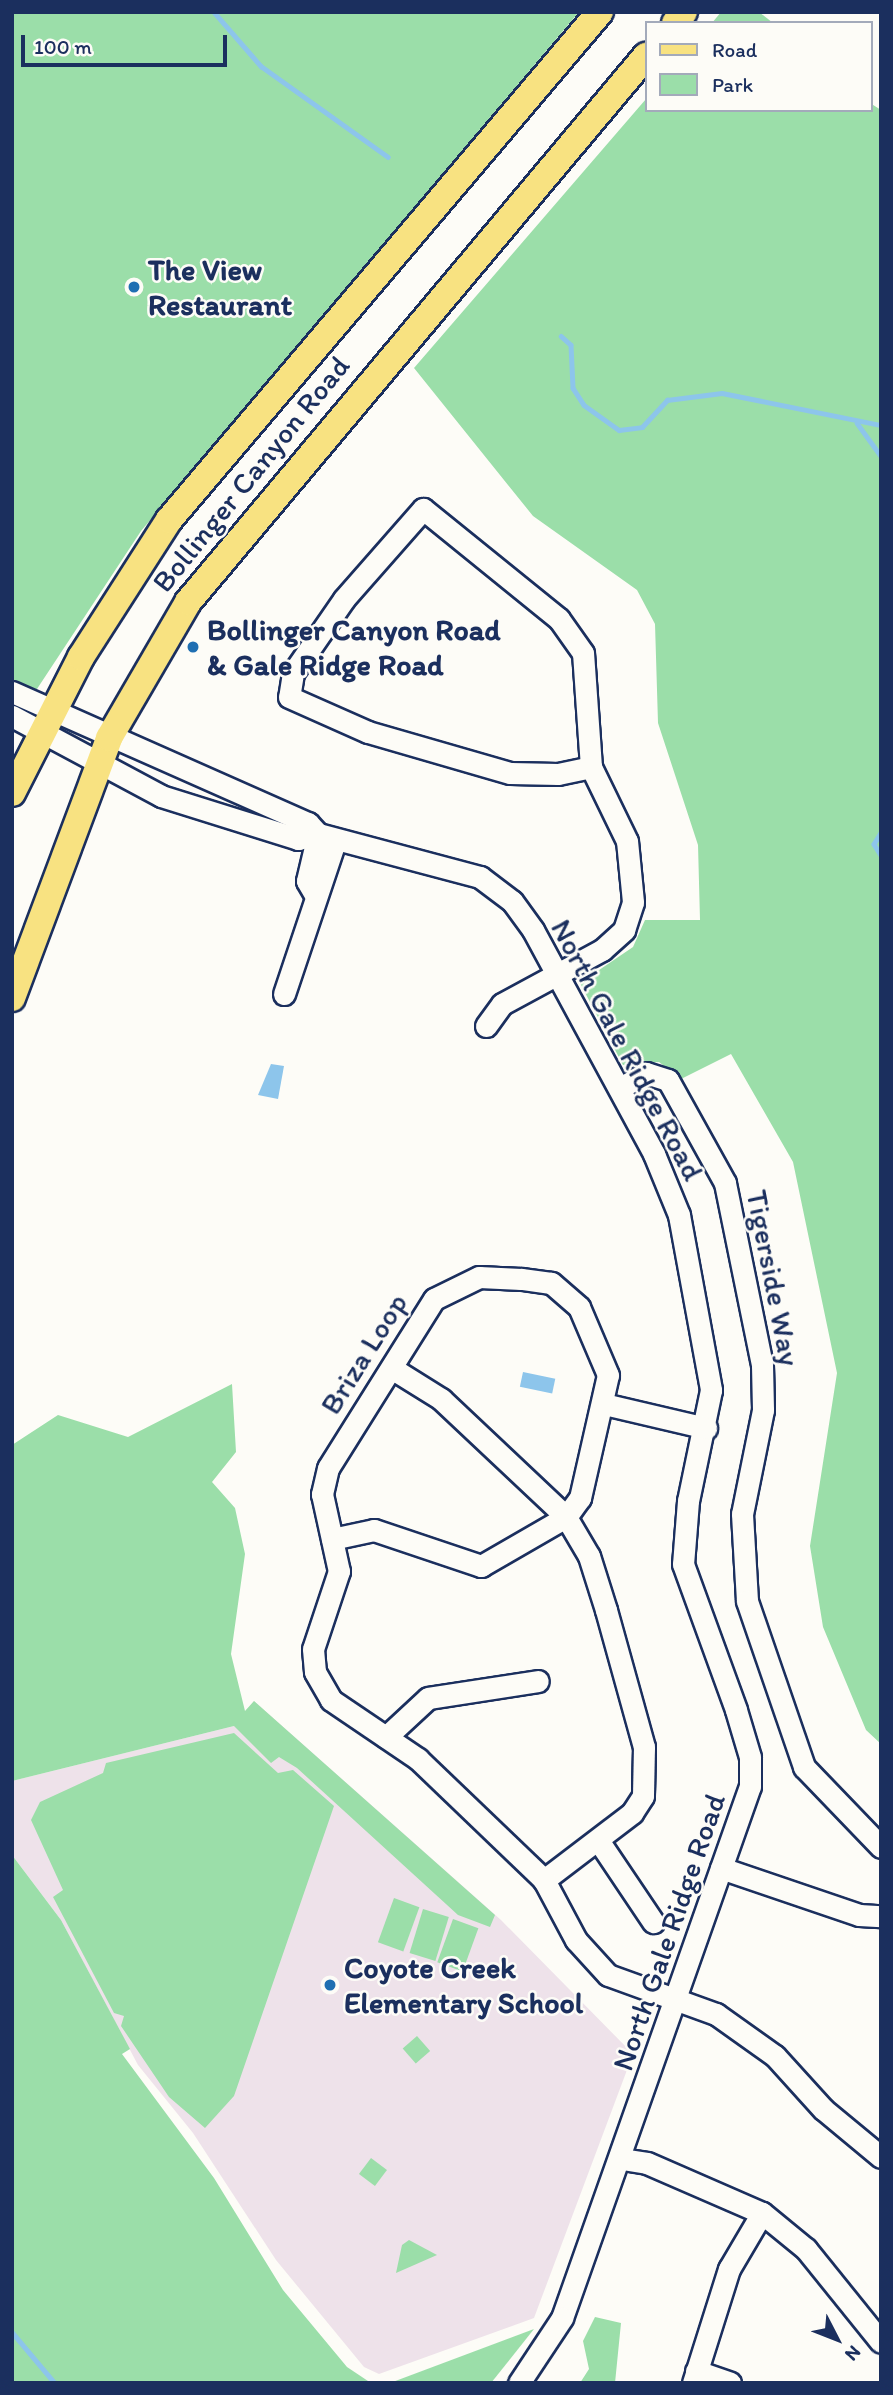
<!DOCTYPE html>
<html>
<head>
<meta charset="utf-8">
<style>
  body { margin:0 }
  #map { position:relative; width:893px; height:2395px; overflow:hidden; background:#fdfcf7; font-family:Itim,sans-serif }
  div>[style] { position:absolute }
  .built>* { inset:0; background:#eee2ea }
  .green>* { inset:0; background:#9bdea9; transform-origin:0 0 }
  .water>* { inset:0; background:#8dc5eb; transform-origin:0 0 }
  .stream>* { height:4.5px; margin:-2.25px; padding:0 2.25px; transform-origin:2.25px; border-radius:2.25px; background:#8dc5eb }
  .roads { filter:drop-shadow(2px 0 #1b2f5e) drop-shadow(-2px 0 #1b2f5e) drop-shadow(0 2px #1b2f5e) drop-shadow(0 -2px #1b2f5e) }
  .minor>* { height:21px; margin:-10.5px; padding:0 10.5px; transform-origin:10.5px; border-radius:10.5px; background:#fdfcf7 }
  .major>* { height:26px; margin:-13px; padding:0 13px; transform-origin:13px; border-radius:13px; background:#f8e281 }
  .dots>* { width:19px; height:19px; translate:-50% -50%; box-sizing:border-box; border:4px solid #fdfcf7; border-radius:50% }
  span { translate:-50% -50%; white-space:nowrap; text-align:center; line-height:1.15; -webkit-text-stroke:5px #fdfcf7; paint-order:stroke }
  .poi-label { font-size:30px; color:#1b2f5e; font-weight:700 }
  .left { translate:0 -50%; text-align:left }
  .street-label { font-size:30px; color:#1b2f5e }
  .frame { position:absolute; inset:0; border:14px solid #1b2f5e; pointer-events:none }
  .legend { position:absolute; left:645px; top:21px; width:228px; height:91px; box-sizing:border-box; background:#fdfcf7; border:2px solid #a3aaba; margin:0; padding:9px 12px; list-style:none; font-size:21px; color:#1b2f5e }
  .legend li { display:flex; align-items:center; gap:14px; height:35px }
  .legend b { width:35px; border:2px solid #a3aaba }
  .north { position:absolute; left:802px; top:2304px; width:70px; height:70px; -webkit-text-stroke:5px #fdfcf7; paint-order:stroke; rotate:132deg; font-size:19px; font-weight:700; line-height:28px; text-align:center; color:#1b2f5e }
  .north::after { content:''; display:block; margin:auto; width:24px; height:32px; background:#1b2f5e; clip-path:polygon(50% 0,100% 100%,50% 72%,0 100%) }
  .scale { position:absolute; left:21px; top:35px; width:206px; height:32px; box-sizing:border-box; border:4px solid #1b2f5e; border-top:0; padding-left:9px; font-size:21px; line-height:24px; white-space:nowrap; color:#1b2f5e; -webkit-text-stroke:5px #fdfcf7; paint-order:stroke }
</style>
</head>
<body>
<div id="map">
  <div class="built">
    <div style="clip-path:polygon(254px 1701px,501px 1920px,633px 2054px,534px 2318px,379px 2374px,364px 2367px,276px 2260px,193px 2133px,138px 2065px,61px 1920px,12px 1855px,12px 1781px,234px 1726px)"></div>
  </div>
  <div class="green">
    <div style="clip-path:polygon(12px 12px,579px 12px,141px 531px,35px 692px,12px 685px)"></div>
    <div style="clip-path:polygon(721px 12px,759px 12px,773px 23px,712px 23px)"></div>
    <div style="clip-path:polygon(646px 99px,646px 110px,870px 110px,870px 103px,881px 110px,881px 1744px,866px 1730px,823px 1627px,810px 1546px,837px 1373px,793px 1162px,731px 1054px,681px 1079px,659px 1062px,623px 1065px,580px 983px,633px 947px,645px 920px,700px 920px,698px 845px,658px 723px,655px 624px,637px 590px,533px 516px,414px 368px)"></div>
    <div style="clip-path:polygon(232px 1384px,236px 1452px,212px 1482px,235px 1508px,245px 1554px,231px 1654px,245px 1711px,254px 1701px,495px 1915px,490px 1927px,458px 1915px,297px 1768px,279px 1757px,271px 1763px,234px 1726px,12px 1781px,12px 1445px,58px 1415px,128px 1437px)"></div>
    <div style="clip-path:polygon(234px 1733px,278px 1773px,293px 1770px,334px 1806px,234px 2096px,205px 2128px,169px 2097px,121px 2026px,124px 2016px,114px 2013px,53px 1897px,63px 1890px,31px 1820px,40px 1802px,103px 1773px,106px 1763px)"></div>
    <div style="clip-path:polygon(12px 1855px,61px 1920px,130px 2049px,122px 2054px,214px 2178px,283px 2290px,347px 2367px,371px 2383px,12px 2383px)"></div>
    <div style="left:394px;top:1898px;width:27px;height:47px;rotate:20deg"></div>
    <div style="left:423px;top:1909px;width:27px;height:46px;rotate:17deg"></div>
    <div style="left:453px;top:1919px;width:27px;height:46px;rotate:20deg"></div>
    <div style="left:417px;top:2036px;width:20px;height:19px;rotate:49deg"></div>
    <div style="left:371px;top:2158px;width:20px;height:20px;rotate:37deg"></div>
    <div style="clip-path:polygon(409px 2240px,437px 2255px,396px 2273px,402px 2245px)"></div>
    <div style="clip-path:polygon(595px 2317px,621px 2323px,615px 2383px,580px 2383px,589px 2369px,583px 2341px)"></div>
    <div style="clip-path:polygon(534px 2329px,491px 2383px,390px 2383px)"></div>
  </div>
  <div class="water">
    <div style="clip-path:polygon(271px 1064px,284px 1066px,278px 1099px,258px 1095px)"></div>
    <div style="left:523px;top:1372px;width:33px;height:15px;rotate:12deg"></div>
  </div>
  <div class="stream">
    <div style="left:214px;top:12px;width:72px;rotate:49deg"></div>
    <div style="left:261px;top:66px;width:156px;rotate:35.6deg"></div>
    <div style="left:561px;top:336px;width:13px;rotate:42deg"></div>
    <div style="left:571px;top:345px;width:43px;rotate:87.3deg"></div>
    <div style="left:573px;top:388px;width:20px;rotate:57deg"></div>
    <div style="left:584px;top:405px;width:43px;rotate:35.5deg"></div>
    <div style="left:619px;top:430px;width:23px;rotate:-7deg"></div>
    <div style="left:642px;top:427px;width:37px;rotate:-47deg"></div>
    <div style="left:667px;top:400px;width:55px;rotate:-7.3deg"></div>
    <div style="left:722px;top:393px;width:162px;rotate:11.4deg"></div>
    <div style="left:857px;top:423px;width:41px;rotate:54deg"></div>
    <div style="left:881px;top:833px;width:13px;rotate:122deg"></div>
    <div style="left:874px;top:844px;width:13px;rotate:58deg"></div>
    <div style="left:12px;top:2332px;width:67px;rotate:49.9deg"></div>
  </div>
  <div class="roads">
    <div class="minor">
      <div style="left:12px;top:692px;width:324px;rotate:23.9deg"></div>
      <div style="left:308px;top:823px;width:15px;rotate:48deg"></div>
      <div style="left:12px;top:716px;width:169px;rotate:28.2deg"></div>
      <div style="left:161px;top:796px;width:144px;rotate:17.4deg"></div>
      <div style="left:298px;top:839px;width:21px;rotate:-14deg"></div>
      <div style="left:318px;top:834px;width:168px;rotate:14.9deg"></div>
      <div style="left:480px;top:877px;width:40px;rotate:37deg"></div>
      <div style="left:512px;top:901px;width:36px;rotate:54deg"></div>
      <div style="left:533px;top:930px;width:255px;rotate:61.6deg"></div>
      <div style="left:654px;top:1154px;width:66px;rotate:67.7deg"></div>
      <div style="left:679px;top:1215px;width:178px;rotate:79.6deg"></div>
      <div style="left:711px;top:1390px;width:113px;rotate:101.7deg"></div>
      <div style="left:688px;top:1501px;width:63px;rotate:94.5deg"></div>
      <div style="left:683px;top:1564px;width:155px;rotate:70deg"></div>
      <div style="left:736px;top:1710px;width:49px;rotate:73.4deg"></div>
      <div style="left:750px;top:1757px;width:29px;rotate:90deg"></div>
      <div style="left:750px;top:1786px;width:564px;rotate:109.46deg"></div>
      <div style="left:562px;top:2318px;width:78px;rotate:123.5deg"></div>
      <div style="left:314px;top:893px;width:14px;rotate:-120deg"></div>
      <div style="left:307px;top:881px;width:48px;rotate:-76.8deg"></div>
      <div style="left:284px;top:994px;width:163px;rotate:-71.5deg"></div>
      <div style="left:486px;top:1026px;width:27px;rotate:-54deg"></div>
      <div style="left:502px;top:1004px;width:114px;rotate:-28.4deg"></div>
      <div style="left:602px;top:950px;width:30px;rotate:-42deg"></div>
      <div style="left:624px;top:930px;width:29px;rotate:-72deg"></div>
      <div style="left:633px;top:902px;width:61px;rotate:-95.6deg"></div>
      <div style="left:627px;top:841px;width:82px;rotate:-115.9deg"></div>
      <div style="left:591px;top:767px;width:114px;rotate:-94deg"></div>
      <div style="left:583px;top:653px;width:42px;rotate:-125.2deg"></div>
      <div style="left:559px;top:619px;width:175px;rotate:-141deg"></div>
      <div style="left:423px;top:509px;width:120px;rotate:131.3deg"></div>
      <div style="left:344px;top:599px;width:90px;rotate:124.6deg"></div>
      <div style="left:293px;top:673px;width:24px;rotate:99deg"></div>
      <div style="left:289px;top:697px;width:86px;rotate:23.9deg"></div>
      <div style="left:368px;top:732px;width:148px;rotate:16.1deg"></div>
      <div style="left:510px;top:773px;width:48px;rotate:1.2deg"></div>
      <div style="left:558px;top:774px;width:34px;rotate:-12deg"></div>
      <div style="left:620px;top:1088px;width:30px;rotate:-30deg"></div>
      <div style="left:646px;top:1073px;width:23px;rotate:18deg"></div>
      <div style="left:668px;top:1080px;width:118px;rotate:61deg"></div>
      <div style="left:725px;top:1183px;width:186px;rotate:78.5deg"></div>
      <div style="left:762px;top:1365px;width:45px;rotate:88.7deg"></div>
      <div style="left:763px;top:1410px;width:106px;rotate:101.4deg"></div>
      <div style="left:742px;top:1514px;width:87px;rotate:86.7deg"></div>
      <div style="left:747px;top:1601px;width:176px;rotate:71deg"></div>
      <div style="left:804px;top:1767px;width:111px;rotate:46.1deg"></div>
      <div style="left:393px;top:1369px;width:57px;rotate:32deg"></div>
      <div style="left:441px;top:1399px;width:172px;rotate:43.3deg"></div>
      <div style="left:566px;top:1517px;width:45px;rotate:59.5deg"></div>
      <div style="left:589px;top:1556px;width:57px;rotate:72.5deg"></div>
      <div style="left:606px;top:1610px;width:142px;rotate:74.5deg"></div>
      <div style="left:644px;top:1747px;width:49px;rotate:91.2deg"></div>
      <div style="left:643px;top:1796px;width:20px;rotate:123deg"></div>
      <div style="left:632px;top:1813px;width:111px;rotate:142.7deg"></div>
      <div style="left:604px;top:1404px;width:105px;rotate:13.2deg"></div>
      <div style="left:332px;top:1539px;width:43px;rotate:-12.1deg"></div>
      <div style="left:374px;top:1530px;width:113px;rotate:18.6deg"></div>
      <div style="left:481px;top:1566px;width:98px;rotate:-30deg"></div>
      <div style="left:566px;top:1517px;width:24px;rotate:-54deg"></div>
      <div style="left:580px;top:1498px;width:126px;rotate:-77.2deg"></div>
      <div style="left:608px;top:1375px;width:74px;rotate:-113.1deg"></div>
      <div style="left:579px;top:1307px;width:37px;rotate:-139deg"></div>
      <div style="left:551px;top:1283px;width:30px;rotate:-172deg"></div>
      <div style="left:521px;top:1279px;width:42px;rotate:-177.3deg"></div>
      <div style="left:479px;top:1277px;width:50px;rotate:153.9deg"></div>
      <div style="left:434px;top:1299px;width:199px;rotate:122.1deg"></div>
      <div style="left:328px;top:1468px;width:27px;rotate:103deg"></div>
      <div style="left:322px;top:1494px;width:79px;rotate:77.6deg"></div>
      <div style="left:339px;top:1571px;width:82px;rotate:108.4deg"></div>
      <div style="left:313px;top:1649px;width:23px;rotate:85deg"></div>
      <div style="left:315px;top:1672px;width:32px;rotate:60deg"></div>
      <div style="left:331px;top:1700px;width:105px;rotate:34.1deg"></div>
      <div style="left:418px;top:1759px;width:175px;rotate:43.8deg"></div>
      <div style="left:544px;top:1880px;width:68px;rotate:61.9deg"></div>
      <div style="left:576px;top:1940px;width:47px;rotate:47.6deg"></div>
      <div style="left:608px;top:1975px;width:115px;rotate:19.9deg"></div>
      <div style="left:716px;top:2014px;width:72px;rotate:35.4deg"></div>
      <div style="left:775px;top:2056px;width:72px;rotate:47.8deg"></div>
      <div style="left:823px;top:2109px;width:75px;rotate:39.6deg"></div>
      <div style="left:386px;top:1737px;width:57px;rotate:-42.9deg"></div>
      <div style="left:428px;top:1698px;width:111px;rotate:-8.8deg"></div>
      <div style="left:598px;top:1840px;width:99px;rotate:56.1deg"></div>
      <div style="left:721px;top:1868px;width:146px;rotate:18.8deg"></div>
      <div style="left:859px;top:1915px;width:22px;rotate:3deg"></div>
      <div style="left:622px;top:2159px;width:25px;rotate:9deg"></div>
      <div style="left:647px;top:2163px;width:125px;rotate:23.5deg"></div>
      <div style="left:762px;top:2213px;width:57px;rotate:39.3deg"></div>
      <div style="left:806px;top:2249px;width:119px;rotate:51.1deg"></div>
      <div style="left:696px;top:2371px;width:36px;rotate:19deg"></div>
      <div style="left:693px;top:2383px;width:120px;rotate:-72.5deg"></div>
      <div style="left:729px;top:2269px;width:65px;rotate:-59.5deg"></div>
    </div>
    <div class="major">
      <div style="left:675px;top:23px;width:14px;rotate:-51deg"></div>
      <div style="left:12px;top:793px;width:153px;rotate:-63.1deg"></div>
      <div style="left:81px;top:657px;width:163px;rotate:-57.3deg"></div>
      <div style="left:169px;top:520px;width:666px;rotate:-49.69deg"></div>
      <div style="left:12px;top:998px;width:278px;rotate:-69.5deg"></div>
      <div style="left:109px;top:738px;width:157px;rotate:-59.8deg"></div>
      <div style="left:188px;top:602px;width:713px;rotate:-50.01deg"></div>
    </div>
  </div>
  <div class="dots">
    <div style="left:134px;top:287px;background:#1f6fb2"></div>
    <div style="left:193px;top:647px;background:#1f6fb2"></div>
    <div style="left:330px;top:1985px;background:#1f6fb2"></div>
  </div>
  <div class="poi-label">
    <span class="left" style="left:148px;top:287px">The View<br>Restaurant</span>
    <span class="left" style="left:207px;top:647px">Bollinger Canyon Road<br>&amp; Gale Ridge Road</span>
    <span class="left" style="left:344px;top:1985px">Coyote Creek<br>Elementary School</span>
  </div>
  <div class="street-label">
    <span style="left:251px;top:474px;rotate:-51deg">Bollinger Canyon Road</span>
    <span style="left:627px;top:1050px;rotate:62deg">North Gale Ridge Road</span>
    <span style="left:773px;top:1278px;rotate:79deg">Tigerside Way</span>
    <span style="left:364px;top:1354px;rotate:-58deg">Briza Loop</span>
    <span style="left:669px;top:1932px;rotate:-71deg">North Gale Ridge Road</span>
  </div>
  <div class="frame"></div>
  <ul class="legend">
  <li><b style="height:9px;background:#f8e281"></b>Road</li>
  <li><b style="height:19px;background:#9bdea9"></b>Park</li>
  </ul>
  <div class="north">N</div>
  <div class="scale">100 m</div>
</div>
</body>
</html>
